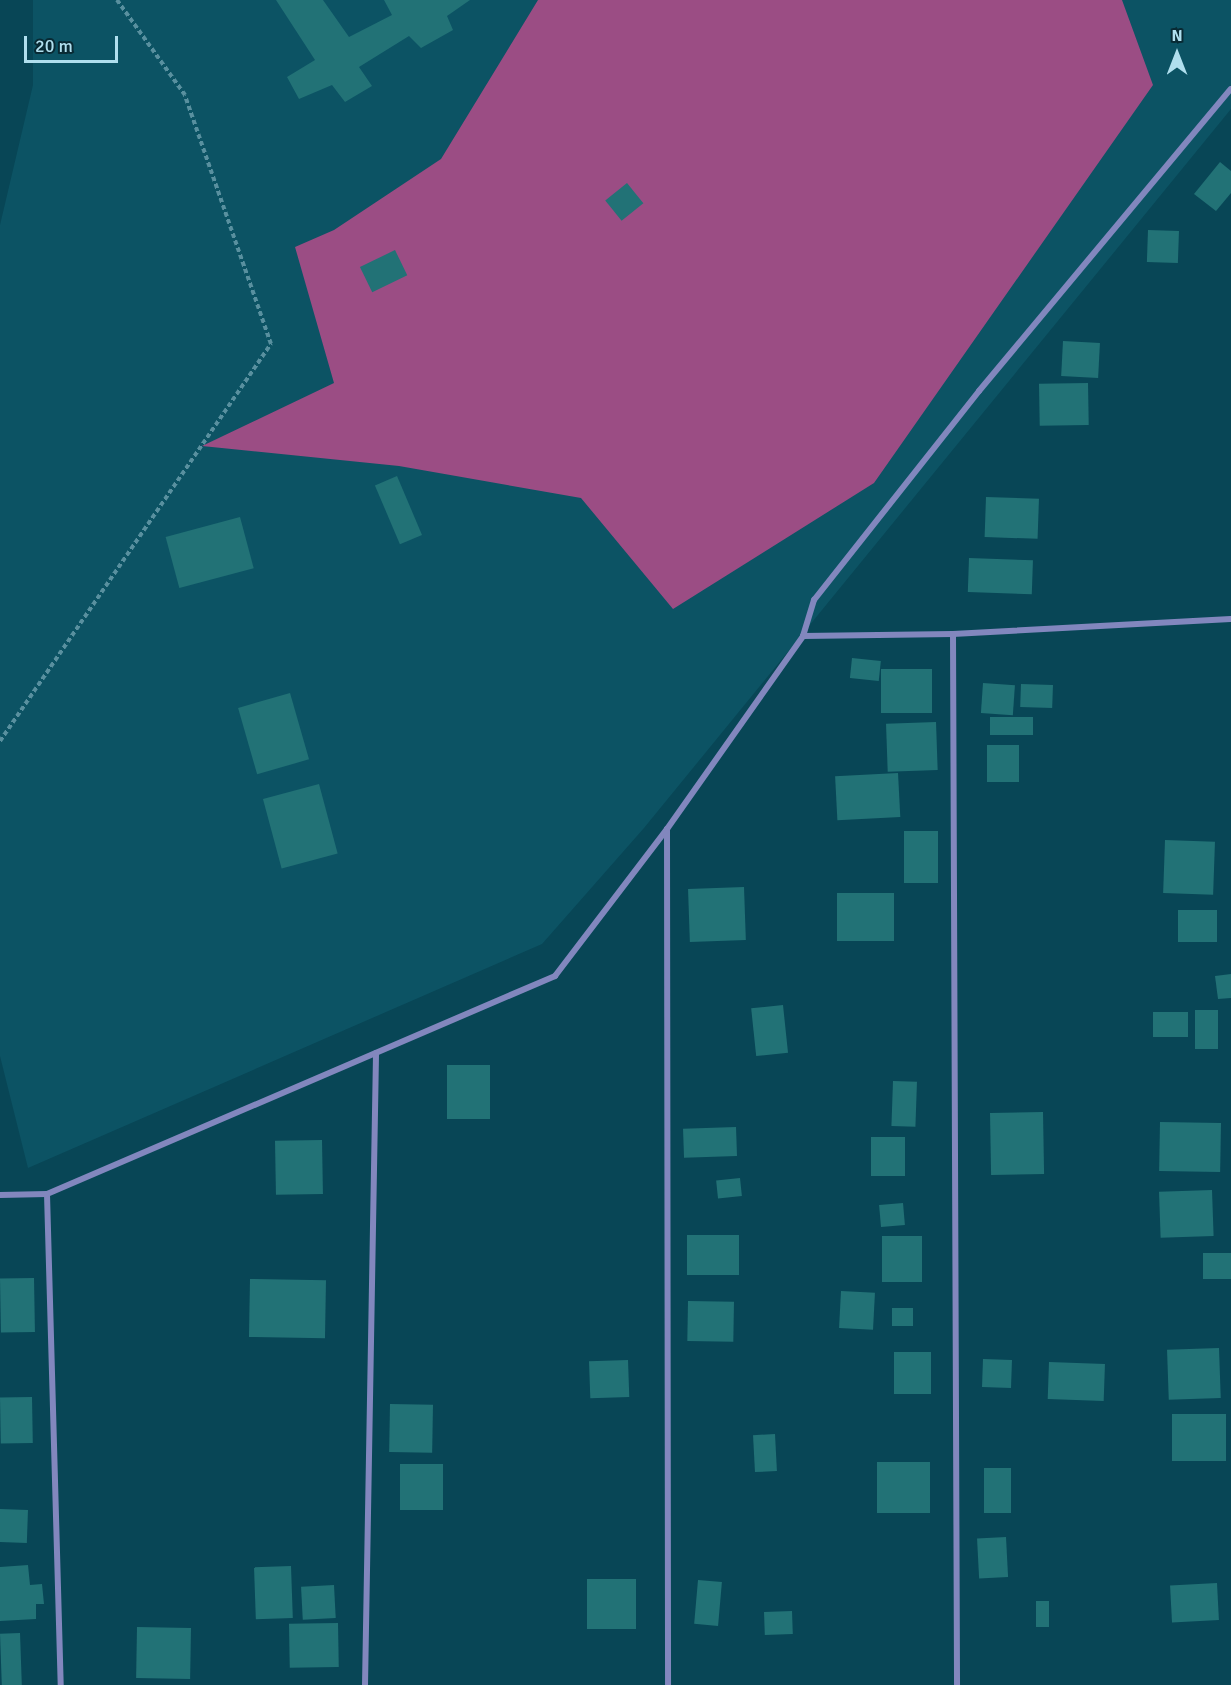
<!DOCTYPE html>
<html>
<head>
<meta charset="utf-8">
<style>
  body { margin:0 }
  #map { position:relative; width:1231px; height:1685px; overflow:hidden; background:#084656; font-family:Signika,sans-serif }
  div>[style] { position:absolute }
  .built>* { inset:0; background:#0c5364 }
  .forest>* { inset:0; background:#9b4d84 }
  .building>* { inset:0; background:#227276; transform-origin:0 0 }
  .path>* { height:4px; margin-top:-2px; transform-origin:0; background:repeating-linear-gradient(90deg,#59909f 0 4.5px,transparent 0 7.5px) }
  .street>* { height:6px; margin:-3px; padding:0 3px; transform-origin:3px; border-radius:3px; background:#8287be }
  span { translate:-50% -50%; white-space:nowrap; text-align:center; line-height:1.15; -webkit-text-stroke:4.5px #082a34; paint-order:stroke }
  .north { position:absolute; left:1147px; top:24px; width:60px; height:60px; -webkit-text-stroke:4px #082a34; paint-order:stroke; rotate:0deg; font-size:16px; font-weight:700; line-height:24px; text-align:center; color:#b0dfee }
  .north::after { content:''; display:block; margin:auto; width:21px; height:27px; background:#b0dfee; clip-path:polygon(50% 0,100% 100%,50% 72%,0 100%) }
  .scale { position:absolute; left:24px; top:36px; width:94px; height:27px; box-sizing:border-box; border:3px solid #b0dfee; border-top:0; padding-left:8px; font-size:18px; line-height:21px; white-space:nowrap; color:#b0dfee; -webkit-text-stroke:4px #082a34; paint-order:stroke }
</style>
</head>
<body>
<div id="map">
  <div class="built">
    <div style="clip-path:polygon(33px 0,1231px 0,1231px 109px,644px 828px,542px 944px,28px 1168px,0 1056px,0 225px,33px 85px)"></div>
  </div>
  <div class="forest">
    <div style="clip-path:polygon(538px 0,1122px 0,1153px 85px,874px 483px,673px 609px,581px 498px,399px 466px,202px 446px,334px 383px,295px 247px,334px 230px,441px 159px)"></div>
  </div>
  <div class="building">
    <div style="clip-path:polygon(276px 0,323px 0,349px 37px,392px 15px,384px 0,470px 0,447px 16px,453px 30px,421px 48px,409px 36px,359px 67px,372px 86px,345px 102px,332px 85px,299px 99px,287px 77px,315px 60px)"></div>
    <div style="clip-path:polygon(1220px 162px,1231px 171px,1231px 193px,1216px 211px,1194px 194px)"></div>
    <div style="left:627px;top:183px;width:26px;height:28px;rotate:51deg"></div>
    <div style="left:1148px;top:230px;width:31px;height:32px;rotate:2deg"></div>
    <div style="left:395px;top:250px;width:28px;height:39px;rotate:64deg"></div>
    <div style="left:1063px;top:341px;width:37px;height:35px;rotate:3deg"></div>
    <div style="left:1088px;top:383px;width:42px;height:49px;rotate:89deg"></div>
    <div style="left:397px;top:476px;width:64px;height:24px;rotate:67deg"></div>
    <div style="left:986px;top:497px;width:53px;height:40px;rotate:2deg"></div>
    <div style="left:240px;top:517px;width:53px;height:77px;rotate:75deg"></div>
    <div style="left:969px;top:558px;width:64px;height:34px;rotate:2deg"></div>
    <div style="left:852px;top:658px;width:29px;height:20px;rotate:6deg"></div>
    <div style="left:881px;top:669px;width:51px;height:44px"></div>
    <div style="left:983px;top:683px;width:32px;height:30px;rotate:4deg"></div>
    <div style="left:1021px;top:684px;width:32px;height:23px;rotate:2deg"></div>
    <div style="left:290px;top:693px;width:69px;height:54px;rotate:74deg"></div>
    <div style="left:990px;top:717px;width:43px;height:18px"></div>
    <div style="left:936px;top:722px;width:48px;height:50px;rotate:88deg"></div>
    <div style="left:987px;top:745px;width:32px;height:37px"></div>
    <div style="left:898px;top:773px;width:44px;height:63px;rotate:87deg"></div>
    <div style="left:319px;top:784px;width:72px;height:58px;rotate:75deg"></div>
    <div style="left:904px;top:831px;width:34px;height:52px"></div>
    <div style="left:1165px;top:840px;width:50px;height:53px;rotate:2deg"></div>
    <div style="left:744px;top:887px;width:53px;height:56px;rotate:88deg"></div>
    <div style="left:837px;top:893px;width:57px;height:48px"></div>
    <div style="left:1178px;top:910px;width:39px;height:32px"></div>
    <div style="clip-path:polygon(1231px 974px,1231px 998px,1218px 999px,1215px 976px)"></div>
    <div style="left:783px;top:1005px;width:48px;height:32px;rotate:84deg"></div>
    <div style="left:1195px;top:1010px;width:23px;height:39px"></div>
    <div style="left:1188px;top:1012px;width:25px;height:35px;rotate:90deg"></div>
    <div style="left:490px;top:1065px;width:54px;height:43px;rotate:90deg"></div>
    <div style="left:893px;top:1081px;width:24px;height:45px;rotate:2deg"></div>
    <div style="left:1043px;top:1112px;width:62px;height:53px;rotate:89deg"></div>
    <div style="left:1160px;top:1122px;width:61px;height:49px;rotate:1deg"></div>
    <div style="left:736px;top:1127px;width:29px;height:53px;rotate:88deg"></div>
    <div style="left:871px;top:1137px;width:34px;height:39px"></div>
    <div style="left:322px;top:1140px;width:54px;height:47px;rotate:89deg"></div>
    <div style="left:740px;top:1178px;width:18px;height:24px;rotate:84deg"></div>
    <div style="left:1212px;top:1190px;width:46px;height:53px;rotate:88deg"></div>
    <div style="left:903px;top:1203px;width:22px;height:24px;rotate:85deg"></div>
    <div style="left:687px;top:1235px;width:52px;height:40px"></div>
    <div style="left:882px;top:1236px;width:40px;height:46px"></div>
    <div style="left:1203px;top:1253px;width:28px;height:26px"></div>
    <div style="left:34px;top:1278px;width:54px;height:34px;rotate:89deg"></div>
    <div style="left:250px;top:1279px;width:76px;height:58px;rotate:1deg"></div>
    <div style="left:841px;top:1291px;width:34px;height:37px;rotate:3deg"></div>
    <div style="left:688px;top:1301px;width:46px;height:40px;rotate:1deg"></div>
    <div style="left:892px;top:1308px;width:21px;height:18px"></div>
    <div style="left:1219px;top:1348px;width:50px;height:52px;rotate:88deg"></div>
    <div style="left:894px;top:1352px;width:37px;height:42px"></div>
    <div style="left:983px;top:1359px;width:29px;height:28px;rotate:2deg"></div>
    <div style="left:628px;top:1360px;width:37px;height:39px;rotate:88deg"></div>
    <div style="left:1049px;top:1362px;width:56px;height:37px;rotate:2deg"></div>
    <div style="left:32px;top:1397px;width:46px;height:32px;rotate:89deg"></div>
    <div style="left:390px;top:1404px;width:43px;height:48px;rotate:1deg"></div>
    <div style="left:1172px;top:1414px;width:54px;height:47px"></div>
    <div style="left:775px;top:1434px;width:37px;height:22px;rotate:87deg"></div>
    <div style="left:877px;top:1462px;width:53px;height:51px"></div>
    <div style="left:400px;top:1464px;width:43px;height:46px"></div>
    <div style="left:984px;top:1468px;width:27px;height:45px"></div>
    <div style="left:0;top:1509px;width:28px;height:33px;rotate:2deg"></div>
    <div style="left:1006px;top:1537px;width:40px;height:29px;rotate:87deg"></div>
    <div style="clip-path:polygon(28px 1565px,30px 1585px,42px 1584px,44px 1604px,36px 1604px,36px 1619px,0 1621px,0 1567px)"></div>
    <div style="left:291px;top:1566px;width:52px;height:37px;rotate:88deg"></div>
    <div style="left:636px;top:1579px;width:50px;height:49px;rotate:90deg"></div>
    <div style="left:698px;top:1580px;width:24px;height:44px;rotate:5deg"></div>
    <div style="left:1217px;top:1583px;width:37px;height:47px;rotate:87deg"></div>
    <div style="left:334px;top:1585px;width:33px;height:33px;rotate:87deg"></div>
    <div style="left:1036px;top:1601px;width:13px;height:26px"></div>
    <div style="left:792px;top:1611px;width:23px;height:28px;rotate:88deg"></div>
    <div style="left:338px;top:1623px;width:44px;height:49px;rotate:89deg"></div>
    <div style="left:137px;top:1627px;width:54px;height:51px;rotate:1deg"></div>
    <div style="left:20px;top:1633px;width:52px;height:20px;rotate:88deg"></div>
  </div>
  <div class="path">
    <div style="left:0;top:741px;width:481px;rotate:-55.7deg"></div>
    <div style="left:271px;top:344px;width:263px;rotate:-109.1deg"></div>
    <div style="left:185px;top:95px;width:117px;rotate:-125.6deg"></div>
  </div>
  <div class="street">
    <div style="left:953px;top:634px;width:1051px;rotate:89.78deg"></div>
    <div style="left:803px;top:636px;width:38px;rotate:-73deg"></div>
    <div style="left:814px;top:600px;width:266px;rotate:-51.7deg"></div>
    <div style="left:979px;top:391px;width:393px;rotate:-50.2deg"></div>
    <div style="left:667px;top:829px;width:856px;rotate:89.93deg"></div>
    <div style="left:47px;top:1194px;width:491px;rotate:88.4deg"></div>
    <div style="left:0;top:1195px;width:47px;rotate:-1.2deg"></div>
    <div style="left:47px;top:1194px;width:553px;rotate:-23.23deg"></div>
    <div style="left:555px;top:976px;width:185px;rotate:-52.7deg"></div>
    <div style="left:667px;top:829px;width:236px;rotate:-54.8deg"></div>
    <div style="left:803px;top:636px;width:150px;rotate:-0.8deg"></div>
    <div style="left:953px;top:634px;width:278px;rotate:-3.1deg"></div>
    <div style="left:365px;top:1685px;width:632px;rotate:-89deg"></div>
  </div>
  <div class="north">N</div>
  <div class="scale">20 m</div>
</div>
</body>
</html>
